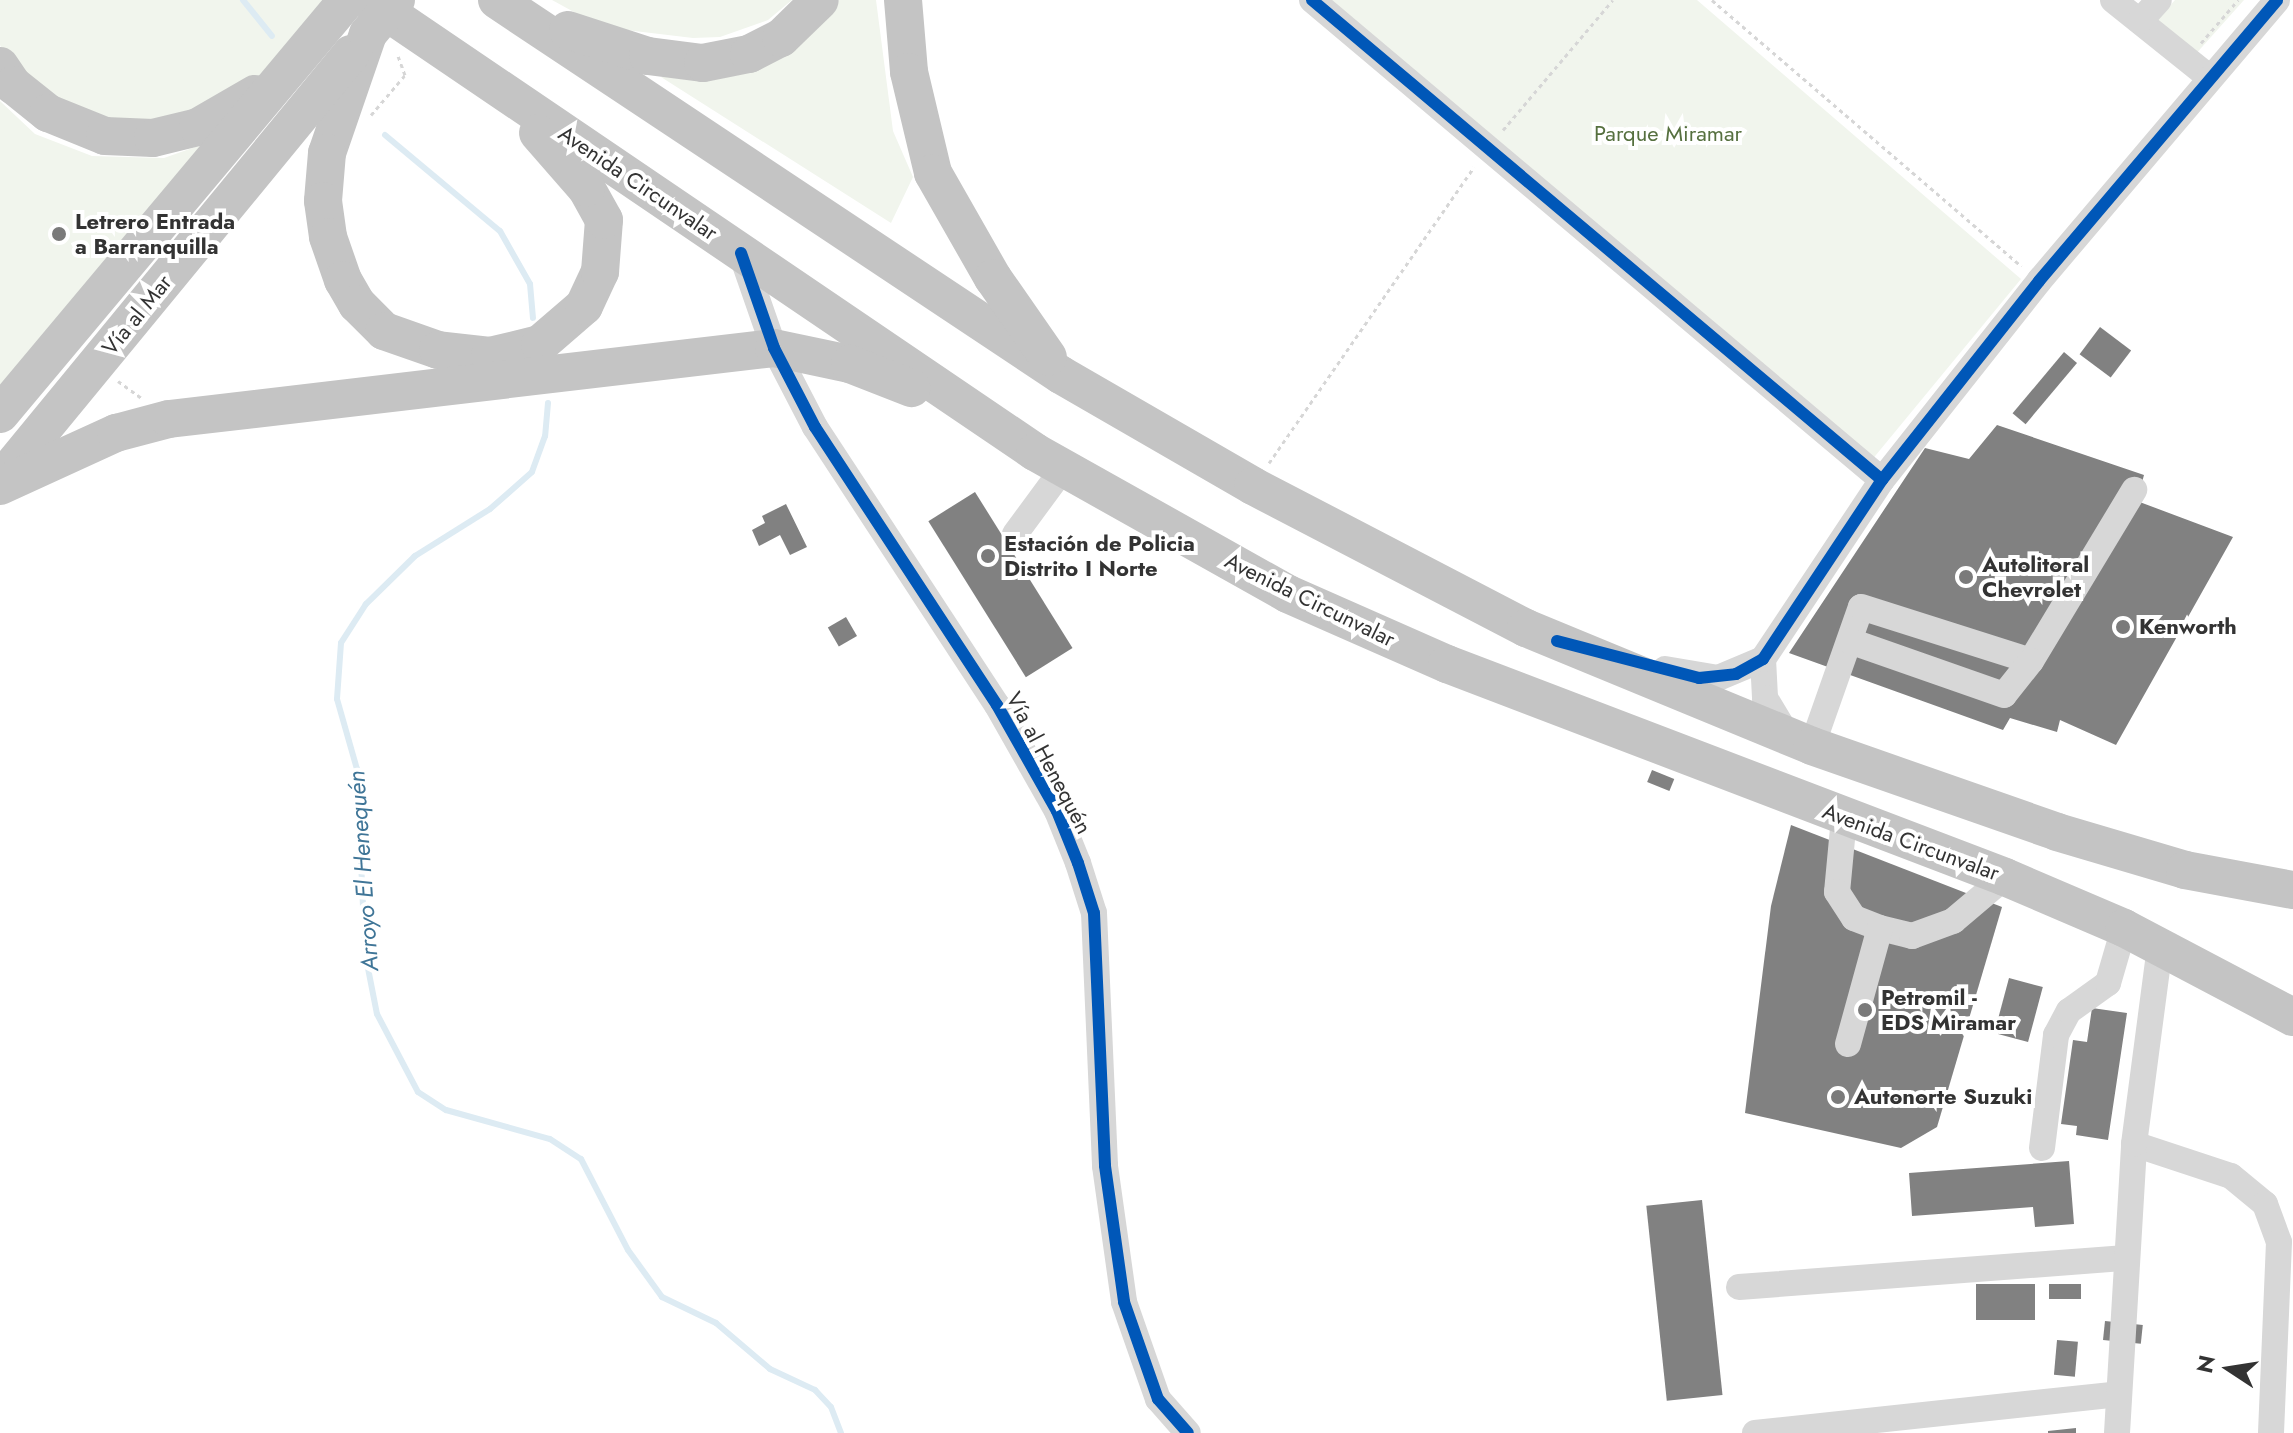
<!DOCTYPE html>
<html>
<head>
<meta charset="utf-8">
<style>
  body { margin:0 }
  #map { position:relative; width:2293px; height:1433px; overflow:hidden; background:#fff; font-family:Jost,sans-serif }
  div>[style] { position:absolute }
  .green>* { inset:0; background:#f1f5ed }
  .stream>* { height:6px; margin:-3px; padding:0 3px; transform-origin:3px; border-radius:3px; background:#ddebf3 }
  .building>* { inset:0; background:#818181; transform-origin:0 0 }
  .path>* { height:3px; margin-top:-1.5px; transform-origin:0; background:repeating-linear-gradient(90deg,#d6d6d6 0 4px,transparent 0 8px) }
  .minor>* { height:26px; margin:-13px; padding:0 13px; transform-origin:13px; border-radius:13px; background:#d7d7d7 }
  .highway>* { height:38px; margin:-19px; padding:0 19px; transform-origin:19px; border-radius:19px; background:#c4c4c4 }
  .highway-bridge>* { height:38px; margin:-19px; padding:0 19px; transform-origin:19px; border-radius:19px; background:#c4c4c4 }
  .cycleway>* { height:12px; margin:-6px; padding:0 6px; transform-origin:6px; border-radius:6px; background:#0057b8 }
  .dots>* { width:22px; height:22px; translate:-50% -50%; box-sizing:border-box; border:4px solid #fff; border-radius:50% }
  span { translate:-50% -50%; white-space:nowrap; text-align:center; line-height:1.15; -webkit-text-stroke:8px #fff; paint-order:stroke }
  .park-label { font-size:22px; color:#56703f }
  .street-label { font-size:22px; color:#333 }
  .poi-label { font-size:22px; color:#333; font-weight:700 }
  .left { translate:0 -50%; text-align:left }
  .water-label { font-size:24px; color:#3f7597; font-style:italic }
  .north { position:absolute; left:2189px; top:1329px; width:80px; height:80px; -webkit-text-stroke:6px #fff; paint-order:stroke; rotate:282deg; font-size:22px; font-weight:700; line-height:32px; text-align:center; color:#333 }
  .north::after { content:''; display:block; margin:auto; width:28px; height:36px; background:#333; clip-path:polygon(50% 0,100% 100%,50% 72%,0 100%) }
</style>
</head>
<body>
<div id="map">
  <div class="green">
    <div style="clip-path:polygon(0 0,325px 0,271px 68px,201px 113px,113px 130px,12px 71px,0 45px)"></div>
    <div style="clip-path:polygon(552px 0,792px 0,768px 20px,720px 37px,693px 38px,626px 30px,583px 17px)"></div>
    <div style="clip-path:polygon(839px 0,876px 0,893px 131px,913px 177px,891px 223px,661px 77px,700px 77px,799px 44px)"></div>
    <div style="clip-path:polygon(1323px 0,1697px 0,2021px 279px,1871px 461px)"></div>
    <div style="clip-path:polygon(2175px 0,2244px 0,2194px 56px,2154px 24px)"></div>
    <div style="clip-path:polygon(0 101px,35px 134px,92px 156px,164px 158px,215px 140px,0 399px)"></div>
  </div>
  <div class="stream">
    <div style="left:243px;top:0;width:46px;rotate:51.1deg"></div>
    <div style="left:385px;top:135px;width:150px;rotate:39.9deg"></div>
    <div style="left:500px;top:231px;width:61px;rotate:60.5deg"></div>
    <div style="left:530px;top:284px;width:34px;rotate:85deg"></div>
    <div style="left:548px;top:403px;width:33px;rotate:95deg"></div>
    <div style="left:545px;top:436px;width:38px;rotate:110deg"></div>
    <div style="left:532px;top:472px;width:56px;rotate:138.6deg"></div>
    <div style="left:490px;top:509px;width:89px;rotate:147.9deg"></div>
    <div style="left:415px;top:556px;width:69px;rotate:135.6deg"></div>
    <div style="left:366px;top:604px;width:46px;rotate:122.7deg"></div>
    <div style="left:341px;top:643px;width:56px;rotate:94.1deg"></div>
    <div style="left:337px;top:699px;width:73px;rotate:74.1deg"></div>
    <div style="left:357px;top:769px;width:184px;rotate:87.5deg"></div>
    <div style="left:365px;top:953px;width:62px;rotate:78.9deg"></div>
    <div style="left:377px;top:1014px;width:88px;rotate:62.3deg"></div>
    <div style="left:418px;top:1092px;width:33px;rotate:33deg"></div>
    <div style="left:446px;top:1110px;width:108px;rotate:15.6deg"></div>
    <div style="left:550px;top:1139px;width:37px;rotate:33deg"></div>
    <div style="left:581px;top:1159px;width:102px;rotate:62.7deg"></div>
    <div style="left:628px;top:1250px;width:58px;rotate:54.1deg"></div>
    <div style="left:662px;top:1297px;width:60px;rotate:25.7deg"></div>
    <div style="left:716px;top:1323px;width:71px;rotate:40.4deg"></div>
    <div style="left:770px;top:1369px;width:50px;rotate:25deg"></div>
    <div style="left:815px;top:1390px;width:23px;rotate:47deg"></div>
    <div style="left:831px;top:1407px;width:28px;rotate:69deg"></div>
  </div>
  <div class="building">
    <div style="left:2100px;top:327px;width:39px;height:34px;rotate:37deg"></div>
    <div style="left:2064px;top:352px;width:17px;height:80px;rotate:40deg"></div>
    <div style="clip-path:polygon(1997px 425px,2144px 475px,2137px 501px,2233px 537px,2116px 745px,2060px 720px,2057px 732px,2010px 718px,2003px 730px,1789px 653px,1925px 448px,1969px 459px)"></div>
    <div style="left:975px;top:492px;width:184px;height:55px;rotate:58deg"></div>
    <div style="clip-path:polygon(786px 504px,807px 547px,790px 555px,780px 535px,759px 546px,752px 530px,765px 523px,762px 516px)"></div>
    <div style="left:846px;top:617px;width:22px;height:21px;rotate:60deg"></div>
    <div style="left:1652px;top:770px;width:24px;height:13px;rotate:22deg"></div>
    <div style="clip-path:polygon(1791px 825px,2002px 907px,1937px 1127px,1901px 1148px,1745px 1113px,1771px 906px)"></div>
    <div style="left:2009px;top:978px;width:35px;height:57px;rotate:15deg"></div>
    <div style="clip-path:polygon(2092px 1008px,2127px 1013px,2108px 1140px,2076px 1135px,2077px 1126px,2061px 1124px,2073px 1040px,2087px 1042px)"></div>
    <div style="clip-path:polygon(2069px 1161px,2074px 1224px,2035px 1227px,2033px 1207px,1912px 1216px,1909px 1173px)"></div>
    <div style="left:1702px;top:1200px;width:196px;height:56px;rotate:84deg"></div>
    <div style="left:2035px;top:1284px;width:36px;height:59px;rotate:90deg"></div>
    <div style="left:2081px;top:1284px;width:15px;height:32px;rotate:90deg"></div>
    <div style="left:2105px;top:1321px;width:38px;height:19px;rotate:6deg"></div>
    <div style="left:2057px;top:1340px;width:21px;height:35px;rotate:5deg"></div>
    <div style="clip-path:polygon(2076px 1428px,2076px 1433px,2048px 1433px,2048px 1431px)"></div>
  </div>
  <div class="path">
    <div style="left:1712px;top:0;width:408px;rotate:40.7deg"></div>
    <div style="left:2201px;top:43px;width:57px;rotate:-49.3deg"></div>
    <div style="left:371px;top:115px;width:52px;rotate:-49.6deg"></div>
    <div style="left:405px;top:75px;width:20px;rotate:-110deg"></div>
    <div style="left:1503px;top:130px;width:170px;rotate:-49.8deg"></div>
    <div style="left:118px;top:381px;width:29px;rotate:36deg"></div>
    <div style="left:1269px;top:463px;width:360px;rotate:-55.3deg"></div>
  </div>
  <div class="minor">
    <div style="left:1312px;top:0;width:745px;rotate:40.1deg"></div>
    <div style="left:2113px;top:0;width:122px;rotate:38.7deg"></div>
    <div style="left:2140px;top:21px;width:28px;rotate:-48deg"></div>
    <div style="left:741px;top:253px;width:101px;rotate:70.8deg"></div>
    <div style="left:774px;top:348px;width:89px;rotate:62.6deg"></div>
    <div style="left:815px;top:427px;width:332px;rotate:56.8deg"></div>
    <div style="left:997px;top:705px;width:122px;rotate:60.5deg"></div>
    <div style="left:1057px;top:811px;width:56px;rotate:68deg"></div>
    <div style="left:1078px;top:863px;width:52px;rotate:72.3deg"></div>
    <div style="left:1094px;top:913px;width:253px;rotate:87.5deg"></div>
    <div style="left:1105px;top:1166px;width:137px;rotate:82deg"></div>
    <div style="left:1124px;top:1302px;width:103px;rotate:70.7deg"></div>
    <div style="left:1158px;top:1399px;width:45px;rotate:48.6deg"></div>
    <div style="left:1015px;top:534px;width:81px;rotate:-53.6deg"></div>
    <div style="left:1763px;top:659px;width:39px;rotate:87deg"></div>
    <div style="left:1765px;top:698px;width:44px;rotate:58.8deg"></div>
    <div style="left:2031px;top:661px;width:200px;rotate:-58.9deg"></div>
    <div style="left:1665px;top:669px;width:54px;rotate:9.6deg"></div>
    <div style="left:1718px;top:678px;width:49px;rotate:-22.9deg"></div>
    <div style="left:1763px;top:659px;width:215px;rotate:-56.4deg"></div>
    <div style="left:1882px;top:480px;width:253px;rotate:-51.7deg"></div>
    <div style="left:2039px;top:281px;width:368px;rotate:-49.7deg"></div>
    <div style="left:1812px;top:746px;width:147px;rotate:-70.6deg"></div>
    <div style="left:1861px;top:607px;width:178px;rotate:17.6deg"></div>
    <div style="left:2031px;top:661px;width:43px;rotate:128.5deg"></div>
    <div style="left:2004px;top:695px;width:163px;rotate:-160.7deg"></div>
    <div style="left:1844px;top:818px;width:74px;rotate:95.4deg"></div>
    <div style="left:1837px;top:892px;width:31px;rotate:57deg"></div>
    <div style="left:1854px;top:918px;width:28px;rotate:21deg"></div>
    <div style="left:1880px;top:928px;width:33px;rotate:14deg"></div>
    <div style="left:1912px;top:936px;width:44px;rotate:-20.1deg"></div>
    <div style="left:1953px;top:921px;width:68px;rotate:-40.2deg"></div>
    <div style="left:1848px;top:1044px;width:120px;rotate:-74.6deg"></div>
    <div style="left:2134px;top:1144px;width:102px;rotate:18.3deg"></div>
    <div style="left:2231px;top:1176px;width:44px;rotate:39.5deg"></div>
    <div style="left:2265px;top:1204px;width:40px;rotate:69.8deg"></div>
    <div style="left:2279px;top:1242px;width:191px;rotate:92.4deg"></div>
    <div style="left:2042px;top:1148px;width:114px;rotate:-82.9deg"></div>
    <div style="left:2056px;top:1035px;width:27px;rotate:-62deg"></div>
    <div style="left:2069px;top:1011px;width:48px;rotate:-35.7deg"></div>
    <div style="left:2108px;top:983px;width:57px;rotate:-73.8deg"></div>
    <div style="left:1739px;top:1287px;width:388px;rotate:-4.3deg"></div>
    <div style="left:1755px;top:1433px;width:366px;rotate:-6.1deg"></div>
    <div style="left:2117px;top:1433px;width:289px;rotate:-86.6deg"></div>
    <div style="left:2134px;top:1144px;width:200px;rotate:-82.5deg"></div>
  </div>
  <div class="highway">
    <div style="left:369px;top:0;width:805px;rotate:34.16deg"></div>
    <div style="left:1035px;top:452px;width:290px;rotate:29.3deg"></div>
    <div style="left:1288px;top:594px;width:174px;rotate:23.8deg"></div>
    <div style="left:1447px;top:664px;width:597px;rotate:20.89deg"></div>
    <div style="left:2005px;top:877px;width:129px;rotate:23.2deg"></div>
    <div style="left:2124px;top:928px;width:191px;rotate:27.8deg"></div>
    <div style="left:497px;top:0;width:677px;rotate:33.62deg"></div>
    <div style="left:1061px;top:375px;width:222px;rotate:30deg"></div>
    <div style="left:1253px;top:486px;width:308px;rotate:27.5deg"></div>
    <div style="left:1526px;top:628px;width:309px;rotate:22.4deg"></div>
    <div style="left:1812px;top:746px;width:260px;rotate:19.3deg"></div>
    <div style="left:2057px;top:832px;width:134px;rotate:16.5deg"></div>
    <div style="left:2185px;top:870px;width:110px;rotate:10.5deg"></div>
    <div style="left:903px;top:0;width:72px;rotate:85.2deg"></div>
    <div style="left:909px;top:72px;width:104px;rotate:76.6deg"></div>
    <div style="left:933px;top:173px;width:121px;rotate:60.3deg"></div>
    <div style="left:993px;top:278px;width:96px;rotate:55.2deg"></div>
    <div style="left:568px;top:30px;width:84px;rotate:18deg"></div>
    <div style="left:648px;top:56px;width:55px;rotate:7.3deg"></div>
    <div style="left:703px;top:63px;width:47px;rotate:-11.1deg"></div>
    <div style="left:749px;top:54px;width:36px;rotate:-27deg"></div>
    <div style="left:781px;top:38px;width:54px;rotate:-44.3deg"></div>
    <div style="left:368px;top:34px;width:126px;rotate:109deg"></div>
    <div style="left:327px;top:153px;width:48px;rotate:94.8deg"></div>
    <div style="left:323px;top:201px;width:36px;rotate:82deg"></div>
    <div style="left:328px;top:237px;width:46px;rotate:70.8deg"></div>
    <div style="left:343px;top:280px;width:28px;rotate:60deg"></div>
    <div style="left:357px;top:304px;width:38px;rotate:45deg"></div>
    <div style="left:384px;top:331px;width:57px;rotate:19.4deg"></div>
    <div style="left:438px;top:350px;width:52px;rotate:6.6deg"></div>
    <div style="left:490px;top:356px;width:51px;rotate:-13.5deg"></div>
    <div style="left:540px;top:344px;width:58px;rotate:-40.8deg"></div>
    <div style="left:584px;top:306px;width:38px;rotate:-65deg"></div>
    <div style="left:600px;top:272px;width:52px;rotate:-85.6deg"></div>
    <div style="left:604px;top:220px;width:37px;rotate:-119deg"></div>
    <div style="left:586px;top:188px;width:73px;rotate:-131.1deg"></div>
    <div style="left:0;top:66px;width:23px;rotate:56deg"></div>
    <div style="left:13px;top:85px;width:45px;rotate:38.7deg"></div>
    <div style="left:48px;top:113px;width:61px;rotate:22deg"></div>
    <div style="left:105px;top:136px;width:48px;rotate:2.4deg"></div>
    <div style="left:153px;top:138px;width:46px;rotate:-13.7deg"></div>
    <div style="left:198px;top:127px;width:66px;rotate:-30.1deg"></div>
    <div style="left:0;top:414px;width:540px;rotate:-50.03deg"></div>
    <div style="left:0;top:481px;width:553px;rotate:-50.58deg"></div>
    <div style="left:0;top:486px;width:128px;rotate:-24.6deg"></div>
    <div style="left:116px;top:433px;width:55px;rotate:-14.8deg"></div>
    <div style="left:169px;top:419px;width:609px;rotate:-6.69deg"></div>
    <div style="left:774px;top:348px;width:78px;rotate:11.9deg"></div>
    <div style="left:850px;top:364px;width:66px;rotate:21.5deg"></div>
  </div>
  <div class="highway-bridge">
    <div style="left:368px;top:34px;width:44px;rotate:-50.5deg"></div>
  </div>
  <div class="cycleway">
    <div style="left:1312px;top:0;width:745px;rotate:40.1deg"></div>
    <div style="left:741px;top:253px;width:101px;rotate:70.8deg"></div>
    <div style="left:774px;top:348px;width:89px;rotate:62.6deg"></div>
    <div style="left:815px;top:427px;width:332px;rotate:56.8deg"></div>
    <div style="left:997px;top:705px;width:122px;rotate:60.5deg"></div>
    <div style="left:1057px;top:811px;width:56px;rotate:68deg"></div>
    <div style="left:1078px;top:863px;width:52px;rotate:72.3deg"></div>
    <div style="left:1094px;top:913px;width:253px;rotate:87.5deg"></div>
    <div style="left:1105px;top:1166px;width:137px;rotate:82deg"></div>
    <div style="left:1124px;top:1302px;width:103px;rotate:70.7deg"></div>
    <div style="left:1158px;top:1399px;width:45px;rotate:48.6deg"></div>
    <div style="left:1557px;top:641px;width:147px;rotate:14.6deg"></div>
    <div style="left:1699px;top:678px;width:37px;rotate:-6deg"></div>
    <div style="left:1736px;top:674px;width:31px;rotate:-29deg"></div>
    <div style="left:1763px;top:659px;width:215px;rotate:-56.4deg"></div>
    <div style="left:1882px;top:480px;width:253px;rotate:-51.7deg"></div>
    <div style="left:2039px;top:281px;width:368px;rotate:-49.7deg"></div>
  </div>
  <div class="dots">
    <div style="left:59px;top:234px;background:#7a7a7a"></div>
    <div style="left:988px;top:556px;background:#7a7a7a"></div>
    <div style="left:1966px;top:577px;background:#7a7a7a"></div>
    <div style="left:2123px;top:627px;background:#7a7a7a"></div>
    <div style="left:1865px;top:1010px;background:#7a7a7a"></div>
    <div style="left:1838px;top:1097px;background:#7a7a7a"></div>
  </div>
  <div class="park-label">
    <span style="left:1668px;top:134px">Parque Miramar</span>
  </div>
  <div class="street-label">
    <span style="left:638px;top:183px;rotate:34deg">Avenida Circunvalar</span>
    <span style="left:137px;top:315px;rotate:-51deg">Vía al Mar</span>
    <span style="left:1310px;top:600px;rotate:26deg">Avenida Circunvalar</span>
    <span style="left:1049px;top:763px;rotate:62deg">Vía al Henequén</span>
    <span style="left:1911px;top:842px;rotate:20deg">Avenida Circunvalar</span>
  </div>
  <div class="poi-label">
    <span class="left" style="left:75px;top:234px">Letrero Entrada<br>a Barranquilla</span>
    <span class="left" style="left:1004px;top:556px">Estación de Policia<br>Distrito I Norte</span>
    <span class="left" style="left:1982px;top:577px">Autolitoral<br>Chevrolet</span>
    <span class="left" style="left:2139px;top:627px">Kenworth</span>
    <span class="left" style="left:1881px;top:1010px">Petromil -<br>EDS Miramar</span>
    <span class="left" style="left:1854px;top:1097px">Autonorte Suzuki</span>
  </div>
  <div class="water-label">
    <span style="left:363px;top:871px;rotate:-94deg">Arroyo El Henequén</span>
  </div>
  <div class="north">N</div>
</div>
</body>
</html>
